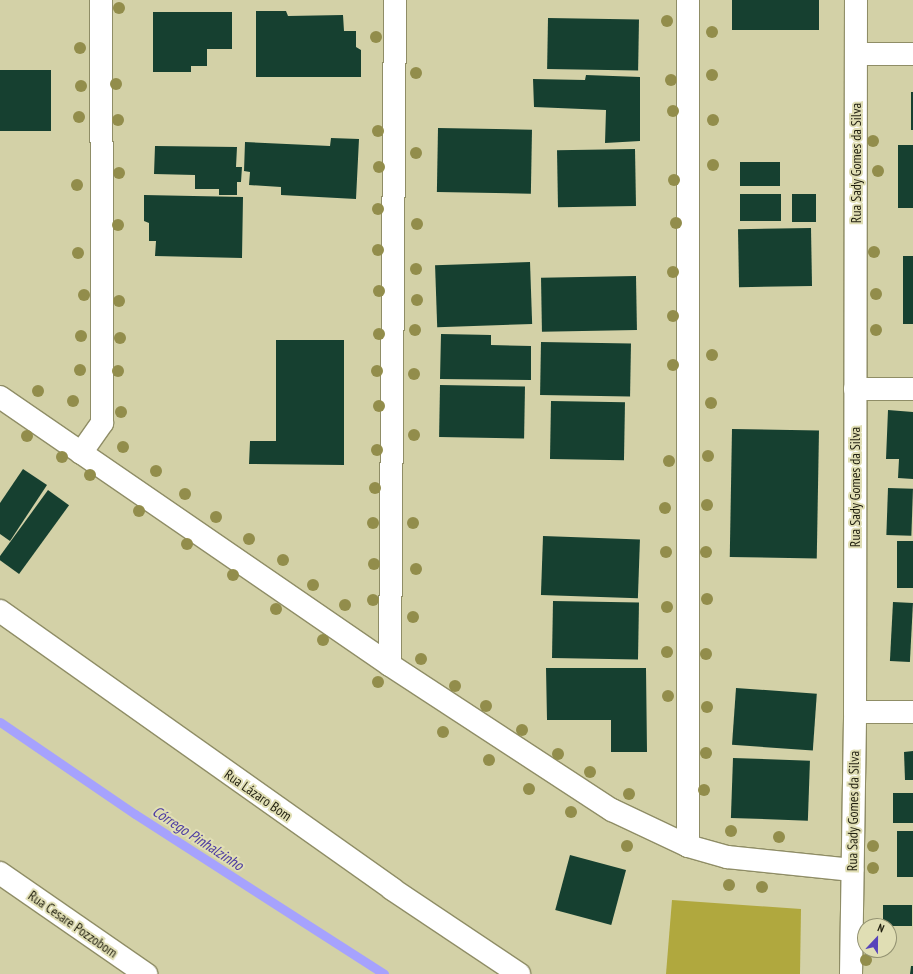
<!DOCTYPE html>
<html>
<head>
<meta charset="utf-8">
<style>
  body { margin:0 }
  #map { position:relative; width:913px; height:974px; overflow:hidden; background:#d3d1a7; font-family:"PT Sans Narrow",sans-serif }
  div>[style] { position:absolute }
  .green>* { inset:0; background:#b0a83e }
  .stream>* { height:9px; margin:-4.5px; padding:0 4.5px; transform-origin:4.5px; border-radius:4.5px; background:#a6a2fd }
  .building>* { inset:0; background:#164030; transform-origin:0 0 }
  .roads { filter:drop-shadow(1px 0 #8f8d66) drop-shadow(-1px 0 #8f8d66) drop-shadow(0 1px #8f8d66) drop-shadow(0 -1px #8f8d66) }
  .minor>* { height:22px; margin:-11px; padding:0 11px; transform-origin:11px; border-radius:11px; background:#fff }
  .trees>* { width:12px; height:12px; margin:-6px; border-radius:50%; background:#928d4b }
  span { translate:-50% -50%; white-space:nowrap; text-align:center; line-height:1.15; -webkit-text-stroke:4px #e0deb4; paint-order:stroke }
  .street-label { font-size:14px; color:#201f0f }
  .water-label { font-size:15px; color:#4c3ba2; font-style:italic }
  .north { position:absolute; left:857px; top:918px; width:40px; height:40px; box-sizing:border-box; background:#e0deb4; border:1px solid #939272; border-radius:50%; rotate:22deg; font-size:11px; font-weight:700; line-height:16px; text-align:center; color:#201f0f }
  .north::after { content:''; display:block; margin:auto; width:14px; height:18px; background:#5743bb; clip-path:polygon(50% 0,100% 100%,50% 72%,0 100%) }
</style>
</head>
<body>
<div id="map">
  <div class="green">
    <div style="clip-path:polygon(672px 900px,801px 909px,800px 974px,666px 974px)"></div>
  </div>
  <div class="stream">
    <div style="left:0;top:722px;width:163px;rotate:34.3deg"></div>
    <div style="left:135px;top:814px;width:296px;rotate:32.7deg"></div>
  </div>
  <div class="building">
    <div style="left:732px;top:0;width:87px;height:30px"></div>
    <div style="clip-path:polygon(256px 11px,286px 11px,288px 16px,343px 15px,344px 31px,356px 31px,356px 47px,361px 50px,361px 77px,256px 77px)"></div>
    <div style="clip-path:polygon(153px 12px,232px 12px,232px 49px,207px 49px,207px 66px,191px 66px,191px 72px,153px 72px)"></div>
    <div style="left:548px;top:18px;width:91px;height:51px;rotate:1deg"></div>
    <div style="left:0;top:70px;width:51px;height:61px"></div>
    <div style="clip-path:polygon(586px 75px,640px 77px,640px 141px,605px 143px,606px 110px,534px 107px,533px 79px,585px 80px)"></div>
    <div style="left:911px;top:92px;width:2px;height:38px"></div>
    <div style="left:438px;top:128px;width:94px;height:64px;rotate:1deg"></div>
    <div style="clip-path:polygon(331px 138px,359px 139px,356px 199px,281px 195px,281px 187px,249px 185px,250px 172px,244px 171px,245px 142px,330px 146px)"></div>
    <div style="left:898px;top:145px;width:15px;height:63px"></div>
    <div style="clip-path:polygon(155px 146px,237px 147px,236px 167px,242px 167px,241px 182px,237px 182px,237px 195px,219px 195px,219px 189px,195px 189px,195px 175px,154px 174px)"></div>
    <div style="left:635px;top:149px;width:57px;height:78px;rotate:89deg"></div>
    <div style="left:740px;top:162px;width:40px;height:24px"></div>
    <div style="left:740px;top:194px;width:41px;height:27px"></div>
    <div style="left:792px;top:194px;width:24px;height:28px"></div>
    <div style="clip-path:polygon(144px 195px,243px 197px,242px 258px,155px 256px,156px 241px,149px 241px,149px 223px,144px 221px)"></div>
    <div style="left:811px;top:228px;width:58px;height:73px;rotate:89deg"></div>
    <div style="left:903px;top:256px;width:10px;height:68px"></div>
    <div style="left:530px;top:262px;width:62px;height:95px;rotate:88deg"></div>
    <div style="left:636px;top:276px;width:54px;height:95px;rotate:89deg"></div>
    <div style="clip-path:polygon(441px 334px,491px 335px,491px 345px,531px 346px,531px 380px,440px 379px)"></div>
    <div style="clip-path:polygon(276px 340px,344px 340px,344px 465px,249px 464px,250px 441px,276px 441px)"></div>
    <div style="left:541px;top:342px;width:90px;height:53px;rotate:1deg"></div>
    <div style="left:440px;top:385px;width:85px;height:52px;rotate:1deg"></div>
    <div style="left:551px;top:401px;width:74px;height:58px;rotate:1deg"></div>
    <div style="clip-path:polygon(888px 410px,913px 412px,913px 479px,898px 478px,899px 459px,886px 459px)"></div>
    <div style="left:732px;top:429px;width:87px;height:128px;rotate:1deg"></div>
    <div style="clip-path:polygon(23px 469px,47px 485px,10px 541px,0 534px,0 503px)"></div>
    <div style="left:888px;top:488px;width:25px;height:47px;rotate:2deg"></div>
    <div style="left:48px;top:490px;width:26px;height:85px;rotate:36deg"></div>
    <div style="left:543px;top:536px;width:97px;height:59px;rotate:2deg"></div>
    <div style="left:897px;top:541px;width:16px;height:47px"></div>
    <div style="left:553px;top:601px;width:86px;height:57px;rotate:1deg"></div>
    <div style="left:893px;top:602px;width:20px;height:59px;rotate:3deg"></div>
    <div style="clip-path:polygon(546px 668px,646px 668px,647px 752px,611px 752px,611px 720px,547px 720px)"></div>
    <div style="left:736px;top:688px;width:81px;height:57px;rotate:4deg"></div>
    <div style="clip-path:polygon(913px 751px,913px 780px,905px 780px,904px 752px)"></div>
    <div style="left:733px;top:758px;width:77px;height:60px;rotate:2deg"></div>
    <div style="left:893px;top:793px;width:20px;height:30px"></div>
    <div style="left:913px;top:831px;width:46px;height:16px;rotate:90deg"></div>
    <div style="left:570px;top:855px;width:58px;height:57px;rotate:15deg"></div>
    <div style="left:883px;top:905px;width:29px;height:21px"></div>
    <div style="clip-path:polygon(911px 966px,913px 966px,913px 974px,910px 974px)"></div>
  </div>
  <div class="roads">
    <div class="minor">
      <div style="left:857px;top:54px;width:56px"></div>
      <div style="left:855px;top:389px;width:58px"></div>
      <div style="left:0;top:397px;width:473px;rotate:34.5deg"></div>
      <div style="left:390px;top:665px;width:265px;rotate:33.2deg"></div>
      <div style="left:612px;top:810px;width:84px;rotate:25.3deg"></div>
      <div style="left:688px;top:846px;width:41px;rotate:15.8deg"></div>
      <div style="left:727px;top:857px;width:126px;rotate:5.9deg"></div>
      <div style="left:81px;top:453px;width:37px;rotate:-55deg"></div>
      <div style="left:102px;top:423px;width:423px;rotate:-90.1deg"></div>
      <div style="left:0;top:611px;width:481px;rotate:35.3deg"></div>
      <div style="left:392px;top:889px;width:153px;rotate:33.8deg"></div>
      <div style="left:390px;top:665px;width:665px;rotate:-89.57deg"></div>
      <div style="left:855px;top:712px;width:58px"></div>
      <div style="left:688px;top:846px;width:846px;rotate:-90deg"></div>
      <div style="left:0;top:873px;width:178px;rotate:34.7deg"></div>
      <div style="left:851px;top:974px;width:262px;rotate:-89.1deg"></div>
      <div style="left:855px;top:712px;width:712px;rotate:-89.92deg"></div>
    </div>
  </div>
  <div class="trees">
    <div style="left:119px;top:8px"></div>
    <div style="left:667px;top:21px"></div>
    <div style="left:712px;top:32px"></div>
    <div style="left:376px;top:37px"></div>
    <div style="left:80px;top:48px"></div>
    <div style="left:416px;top:73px"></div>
    <div style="left:712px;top:75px"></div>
    <div style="left:671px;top:80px"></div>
    <div style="left:116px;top:84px"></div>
    <div style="left:81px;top:86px"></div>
    <div style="left:673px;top:111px"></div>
    <div style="left:79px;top:117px"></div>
    <div style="left:118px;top:120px"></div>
    <div style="left:713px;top:120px"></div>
    <div style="left:378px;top:131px"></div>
    <div style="left:873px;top:141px"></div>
    <div style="left:416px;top:153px"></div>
    <div style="left:713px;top:165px"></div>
    <div style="left:379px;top:167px"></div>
    <div style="left:878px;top:171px"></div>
    <div style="left:119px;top:173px"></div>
    <div style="left:674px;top:180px"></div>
    <div style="left:77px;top:185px"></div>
    <div style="left:378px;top:209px"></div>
    <div style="left:676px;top:223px"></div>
    <div style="left:417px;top:224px"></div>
    <div style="left:118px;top:225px"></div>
    <div style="left:378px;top:250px"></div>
    <div style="left:874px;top:252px"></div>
    <div style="left:78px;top:253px"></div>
    <div style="left:416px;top:269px"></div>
    <div style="left:673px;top:272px"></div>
    <div style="left:379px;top:291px"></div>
    <div style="left:876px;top:294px"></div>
    <div style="left:84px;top:295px"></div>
    <div style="left:417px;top:300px"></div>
    <div style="left:119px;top:301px"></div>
    <div style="left:673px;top:316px"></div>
    <div style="left:415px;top:330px"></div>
    <div style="left:876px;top:330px"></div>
    <div style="left:379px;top:334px"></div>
    <div style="left:81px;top:336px"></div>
    <div style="left:120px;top:338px"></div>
    <div style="left:712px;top:355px"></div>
    <div style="left:673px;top:365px"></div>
    <div style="left:80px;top:370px"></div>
    <div style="left:118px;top:371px"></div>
    <div style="left:377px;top:371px"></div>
    <div style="left:414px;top:374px"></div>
    <div style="left:38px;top:391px"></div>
    <div style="left:73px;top:401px"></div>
    <div style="left:711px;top:403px"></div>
    <div style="left:379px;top:406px"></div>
    <div style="left:121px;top:412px"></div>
    <div style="left:414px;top:435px"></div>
    <div style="left:27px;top:436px"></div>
    <div style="left:123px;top:447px"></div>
    <div style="left:377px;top:450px"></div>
    <div style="left:708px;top:456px"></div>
    <div style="left:62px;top:457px"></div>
    <div style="left:669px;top:461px"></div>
    <div style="left:156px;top:471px"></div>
    <div style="left:90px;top:475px"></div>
    <div style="left:375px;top:488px"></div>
    <div style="left:185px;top:494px"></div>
    <div style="left:707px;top:505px"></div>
    <div style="left:665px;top:508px"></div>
    <div style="left:139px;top:511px"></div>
    <div style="left:216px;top:517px"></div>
    <div style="left:373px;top:523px"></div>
    <div style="left:413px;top:523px"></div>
    <div style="left:249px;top:539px"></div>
    <div style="left:187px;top:544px"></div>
    <div style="left:666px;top:552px"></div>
    <div style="left:706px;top:552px"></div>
    <div style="left:283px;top:560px"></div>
    <div style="left:374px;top:564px"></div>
    <div style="left:416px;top:569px"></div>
    <div style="left:233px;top:575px"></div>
    <div style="left:313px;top:585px"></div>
    <div style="left:707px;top:599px"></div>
    <div style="left:373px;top:600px"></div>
    <div style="left:345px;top:605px"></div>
    <div style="left:667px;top:607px"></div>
    <div style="left:276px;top:609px"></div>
    <div style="left:413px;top:617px"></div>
    <div style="left:323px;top:640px"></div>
    <div style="left:667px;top:652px"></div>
    <div style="left:706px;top:654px"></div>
    <div style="left:421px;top:659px"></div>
    <div style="left:378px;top:682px"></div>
    <div style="left:455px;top:686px"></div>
    <div style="left:668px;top:696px"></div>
    <div style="left:486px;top:706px"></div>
    <div style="left:707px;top:707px"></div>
    <div style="left:522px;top:730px"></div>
    <div style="left:443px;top:732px"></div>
    <div style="left:706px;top:753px"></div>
    <div style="left:558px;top:754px"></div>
    <div style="left:489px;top:760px"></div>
    <div style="left:590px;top:772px"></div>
    <div style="left:529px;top:789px"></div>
    <div style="left:704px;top:790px"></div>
    <div style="left:629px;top:794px"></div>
    <div style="left:571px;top:812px"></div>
    <div style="left:731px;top:831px"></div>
    <div style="left:779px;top:837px"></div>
    <div style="left:627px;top:846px"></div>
    <div style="left:873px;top:846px"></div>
    <div style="left:873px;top:868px"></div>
    <div style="left:729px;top:885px"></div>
    <div style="left:762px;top:887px"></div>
    <div style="left:866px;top:960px"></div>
  </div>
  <div class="street-label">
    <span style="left:856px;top:163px;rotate:-90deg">Rua Sady Gomes da Silva</span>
    <span style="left:855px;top:487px;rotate:-90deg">Rua Sady Gomes da Silva</span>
    <span style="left:258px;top:795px;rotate:35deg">Rua Lázaro Bom</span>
    <span style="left:853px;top:811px;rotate:-89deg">Rua Sady Gomes da Silva</span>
    <span style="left:73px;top:924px;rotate:35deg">Rua Cesare Pozzobom</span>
  </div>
  <div class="water-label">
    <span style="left:198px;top:838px;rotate:33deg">Córrego Pinhalzinho</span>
  </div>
  <div class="north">N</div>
</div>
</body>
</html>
